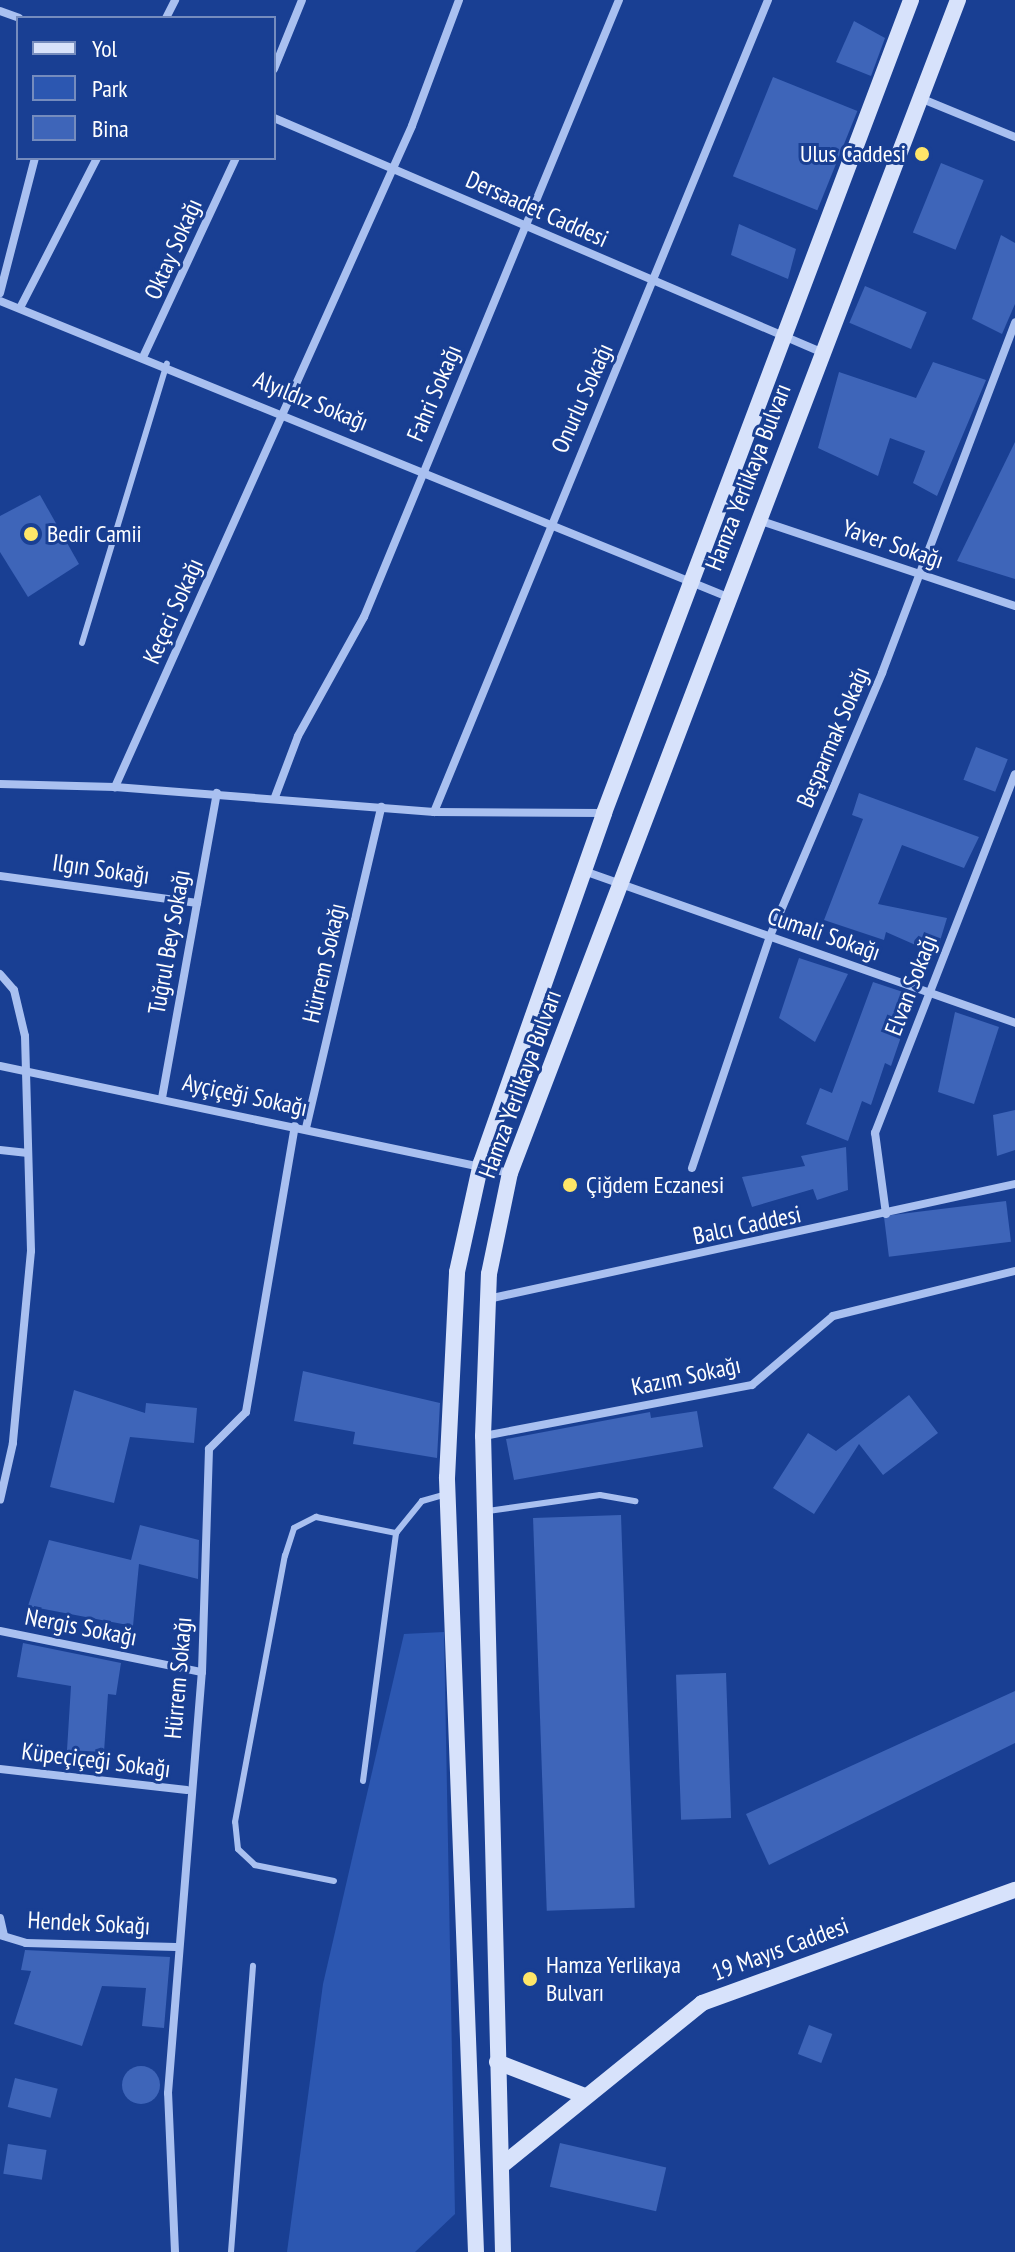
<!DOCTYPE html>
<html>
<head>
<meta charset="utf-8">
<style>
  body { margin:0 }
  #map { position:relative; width:1015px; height:2252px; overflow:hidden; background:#193f93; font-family:"PT Sans Narrow",sans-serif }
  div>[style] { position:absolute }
  .green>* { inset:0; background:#2c57b1 }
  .building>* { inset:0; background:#3e65b9; transform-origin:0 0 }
  .round { border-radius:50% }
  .lane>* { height:6px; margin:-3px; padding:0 3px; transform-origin:3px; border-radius:3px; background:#a9c0f0 }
  .street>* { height:8px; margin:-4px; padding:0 4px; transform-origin:4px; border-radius:4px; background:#a9c0f0 }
  .secondary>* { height:16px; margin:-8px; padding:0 8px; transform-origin:8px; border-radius:8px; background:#d7e2fb }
  .dots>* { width:22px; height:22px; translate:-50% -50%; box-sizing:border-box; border:4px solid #193f93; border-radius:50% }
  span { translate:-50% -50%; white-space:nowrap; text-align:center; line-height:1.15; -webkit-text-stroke:6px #193f93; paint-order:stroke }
  .poi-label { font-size:24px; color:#fff }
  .right { translate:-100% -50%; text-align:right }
  .left { translate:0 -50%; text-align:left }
  .street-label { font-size:24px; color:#fff }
  .legend { position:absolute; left:16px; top:16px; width:260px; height:144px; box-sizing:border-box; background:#193f93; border:2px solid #758cbe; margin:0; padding:10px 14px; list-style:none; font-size:24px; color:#fff }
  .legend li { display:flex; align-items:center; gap:16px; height:40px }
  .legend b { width:40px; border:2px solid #758cbe }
</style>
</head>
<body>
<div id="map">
  <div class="green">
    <div style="clip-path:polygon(444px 1632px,455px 2214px,415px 2252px,287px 2252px,323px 1984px,404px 1634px)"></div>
  </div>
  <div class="building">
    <div style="clip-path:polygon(854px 21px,885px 38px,871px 76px,836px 62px)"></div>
    <div style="left:773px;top:77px;width:91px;height:107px;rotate:22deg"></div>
    <div style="left:941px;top:163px;width:46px;height:75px;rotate:22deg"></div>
    <div style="clip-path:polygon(739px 224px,796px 249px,788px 279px,731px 255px)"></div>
    <div style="clip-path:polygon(1001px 235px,1015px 243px,1015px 304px,1002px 334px,972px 319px)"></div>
    <div style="left:865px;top:286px;width:67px;height:40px;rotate:23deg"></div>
    <div style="clip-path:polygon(933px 362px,986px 380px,937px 496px,913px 483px,925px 451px,890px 438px,878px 476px,818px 448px,839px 372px,916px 398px)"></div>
    <div style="clip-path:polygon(1015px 442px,1015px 579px,957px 561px)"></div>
    <div style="clip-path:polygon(40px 495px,79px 564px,28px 597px,0 552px,0 516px)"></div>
    <div style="left:976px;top:747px;width:34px;height:35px;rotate:21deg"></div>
    <div style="clip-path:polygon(859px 793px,979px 837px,964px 868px,902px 845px,878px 904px,947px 918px,936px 954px,886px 932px,884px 940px,824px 920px,863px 819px,852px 815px)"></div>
    <div style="clip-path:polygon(799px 958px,848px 974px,815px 1042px,779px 1018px)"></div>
    <div style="clip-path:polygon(873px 982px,915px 996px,891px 1066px,885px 1063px,871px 1105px,862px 1101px,848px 1141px,806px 1124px,820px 1088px,832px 1093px)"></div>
    <div style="clip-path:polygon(955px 1012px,999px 1027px,974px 1104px,938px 1092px)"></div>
    <div style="clip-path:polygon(1015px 1110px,1015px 1150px,997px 1156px,993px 1115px)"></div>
    <div style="clip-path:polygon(846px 1147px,848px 1190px,817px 1200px,813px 1189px,752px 1207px,742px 1177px,805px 1166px,801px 1156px)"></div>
    <div style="left:1006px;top:1201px;width:41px;height:123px;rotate:83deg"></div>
    <div style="clip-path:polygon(303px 1371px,440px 1403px,437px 1458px,353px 1444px,355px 1432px,294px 1421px)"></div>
    <div style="clip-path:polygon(74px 1390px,145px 1413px,146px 1403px,197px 1408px,194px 1443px,130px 1437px,114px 1503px,50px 1487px)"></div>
    <div style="clip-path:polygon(909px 1395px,938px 1433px,883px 1475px,859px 1444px,814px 1514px,773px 1488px,808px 1433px,836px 1451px)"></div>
    <div style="clip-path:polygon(697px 1411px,703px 1447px,514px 1480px,506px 1439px,650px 1412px,651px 1418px)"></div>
    <div style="left:621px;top:1515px;width:393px;height:88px;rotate:88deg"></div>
    <div style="clip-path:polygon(140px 1525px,199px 1540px,198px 1579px,139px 1564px,133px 1626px,28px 1606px,49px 1540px,131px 1560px)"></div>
    <div style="clip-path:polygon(23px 1643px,121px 1663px,116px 1695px,108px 1694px,104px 1752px,67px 1750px,71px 1686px,17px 1677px)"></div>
    <div style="left:726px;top:1673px;width:145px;height:50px;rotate:88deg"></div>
    <div style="clip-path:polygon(1015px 1691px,1015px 1743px,769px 1865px,746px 1814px)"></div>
    <div style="clip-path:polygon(25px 1950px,170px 1957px,164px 2028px,142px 2026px,146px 1988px,102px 1986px,82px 2046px,14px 2024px,31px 1971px,21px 1970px)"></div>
    <div style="left:809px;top:2025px;width:25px;height:31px;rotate:21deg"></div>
    <div class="round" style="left:122px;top:2066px;width:38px;height:38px"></div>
    <div style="left:15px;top:2078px;width:44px;height:30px;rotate:14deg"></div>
    <div style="left:560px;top:2143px;width:109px;height:45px;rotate:13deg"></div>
    <div style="left:8px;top:2144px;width:39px;height:30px;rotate:9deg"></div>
  </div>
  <div class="lane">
    <div style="left:82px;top:643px;width:292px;rotate:-73.1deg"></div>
    <div style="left:488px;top:1511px;width:113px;rotate:-8.1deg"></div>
    <div style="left:600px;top:1495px;width:36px;rotate:10deg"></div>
    <div style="left:363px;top:1781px;width:250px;rotate:-82.4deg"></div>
    <div style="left:334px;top:1881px;width:81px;rotate:-168.6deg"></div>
    <div style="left:255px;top:1865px;width:23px;rotate:-137deg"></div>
    <div style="left:238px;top:1849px;width:27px;rotate:-96deg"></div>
    <div style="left:235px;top:1822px;width:271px;rotate:-79.4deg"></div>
    <div style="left:285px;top:1556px;width:29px;rotate:-72deg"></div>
    <div style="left:294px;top:1528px;width:25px;rotate:-27deg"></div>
    <div style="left:316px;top:1517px;width:82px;rotate:11.3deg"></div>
    <div style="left:396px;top:1533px;width:41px;rotate:-50.9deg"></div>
    <div style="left:422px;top:1501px;width:26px;rotate:-16deg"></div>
    <div style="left:231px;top:2252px;width:287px;rotate:-85.6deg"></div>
  </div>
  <div class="street">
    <div style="left:459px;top:0;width:134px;rotate:110.5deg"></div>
    <div style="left:412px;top:126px;width:725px;rotate:114.2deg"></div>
    <div style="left:115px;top:787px;width:320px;rotate:4.5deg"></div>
    <div style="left:434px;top:812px;width:169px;rotate:0.3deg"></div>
    <div style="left:0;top:11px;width:20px;rotate:20deg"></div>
    <div style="left:166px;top:18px;width:20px;rotate:-63deg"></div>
    <div style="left:274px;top:69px;width:74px;rotate:-67.9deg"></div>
    <div style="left:920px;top:98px;width:103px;rotate:22.3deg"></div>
    <div style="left:274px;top:118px;width:595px;rotate:23.16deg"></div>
    <div style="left:0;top:293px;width:139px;rotate:-75.5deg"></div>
    <div style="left:0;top:301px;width:786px;rotate:22.13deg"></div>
    <div style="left:20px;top:308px;width:169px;rotate:-62.8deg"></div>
    <div style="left:144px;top:355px;width:217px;rotate:-65deg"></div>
    <div style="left:758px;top:520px;width:271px;rotate:18.5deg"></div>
    <div style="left:0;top:784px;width:115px;rotate:1.5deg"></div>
    <div style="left:275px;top:797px;width:65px;rotate:-69.3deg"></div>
    <div style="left:298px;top:736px;width:136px;rotate:-61deg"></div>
    <div style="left:364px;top:617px;width:668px;rotate:-67.55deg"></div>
    <div style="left:434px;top:812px;width:878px;rotate:-67.64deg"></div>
    <div style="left:584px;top:871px;width:457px;rotate:19.4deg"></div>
    <div style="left:0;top:876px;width:199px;rotate:7.8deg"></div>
    <div style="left:0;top:974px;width:21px;rotate:49deg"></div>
    <div style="left:14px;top:990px;width:47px;rotate:76.6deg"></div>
    <div style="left:25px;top:1036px;width:215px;rotate:88.4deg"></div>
    <div style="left:31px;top:1251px;width:193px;rotate:95.4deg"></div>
    <div style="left:13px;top:1443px;width:58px;rotate:102.8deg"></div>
    <div style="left:0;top:1066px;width:521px;rotate:11.85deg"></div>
    <div style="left:162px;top:1098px;width:310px;rotate:-79.8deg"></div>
    <div style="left:306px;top:1128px;width:330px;rotate:-76.8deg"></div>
    <div style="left:0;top:1150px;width:28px;rotate:6deg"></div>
    <div style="left:692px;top:1168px;width:245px;rotate:-71.4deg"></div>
    <div style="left:770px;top:936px;width:286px;rotate:-66.9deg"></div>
    <div style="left:882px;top:673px;width:375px;rotate:-69.2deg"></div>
    <div style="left:886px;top:1214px;width:82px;rotate:-97.7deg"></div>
    <div style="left:875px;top:1133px;width:385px;rotate:-68.7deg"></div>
    <div style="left:488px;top:1299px;width:539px;rotate:-12.31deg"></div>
    <div style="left:484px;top:1436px;width:273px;rotate:-10.8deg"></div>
    <div style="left:752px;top:1385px;width:106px;rotate:-40.4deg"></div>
    <div style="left:833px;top:1316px;width:187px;rotate:-13.9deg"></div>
    <div style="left:0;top:1631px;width:206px;rotate:11.5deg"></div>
    <div style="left:0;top:1769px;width:188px;rotate:6.4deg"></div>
    <div style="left:0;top:1918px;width:17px;rotate:77deg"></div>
    <div style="left:0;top:1935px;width:27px;rotate:17deg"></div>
    <div style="left:26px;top:1943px;width:150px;rotate:1.5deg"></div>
    <div style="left:175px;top:2252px;width:159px;rotate:-92.5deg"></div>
    <div style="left:168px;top:2093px;width:422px;rotate:-85.4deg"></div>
    <div style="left:202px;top:1672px;width:223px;rotate:-88.2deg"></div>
    <div style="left:209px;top:1449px;width:52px;rotate:-45deg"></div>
    <div style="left:246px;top:1412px;width:290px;rotate:-80.3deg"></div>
  </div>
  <div class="secondary">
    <div style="left:497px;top:2062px;width:94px;rotate:21.1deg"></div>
    <div style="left:501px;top:2166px;width:259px;rotate:-39deg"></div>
    <div style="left:702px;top:2003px;width:333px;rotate:-19.9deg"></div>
    <div style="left:476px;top:2252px;width:775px;rotate:-92.15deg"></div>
    <div style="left:447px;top:1478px;width:206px;rotate:-87.2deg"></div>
    <div style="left:457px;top:1272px;width:112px;rotate:-77.6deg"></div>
    <div style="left:481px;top:1163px;width:371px;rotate:-70.6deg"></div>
    <div style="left:604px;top:813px;width:869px;rotate:-69.31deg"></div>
    <div style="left:503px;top:2252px;width:816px;rotate:-91.4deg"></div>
    <div style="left:483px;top:1436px;width:162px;rotate:-87.9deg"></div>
    <div style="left:489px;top:1274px;width:103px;rotate:-78.3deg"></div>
    <div style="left:510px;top:1173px;width:1256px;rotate:-69.1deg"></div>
  </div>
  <div class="dots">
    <div style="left:922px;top:154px;background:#ffe668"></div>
    <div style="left:31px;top:534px;background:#ffe668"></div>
    <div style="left:570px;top:1185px;background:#ffe668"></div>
    <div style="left:530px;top:1979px;background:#ffe668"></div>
  </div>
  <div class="poi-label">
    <span class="right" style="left:906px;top:154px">Ulus Caddesi</span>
    <span class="left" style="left:47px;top:534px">Bedir Camii</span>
    <span class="left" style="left:586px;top:1185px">Çiğdem Eczanesi</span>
    <span class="left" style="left:546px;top:1979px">Hamza Yerlikaya<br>Bulvarı</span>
  </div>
  <div class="street-label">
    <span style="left:537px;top:209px;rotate:24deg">Dersaadet Caddesi</span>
    <span style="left:173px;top:249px;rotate:-66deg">Oktay Sokağı</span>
    <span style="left:434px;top:393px;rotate:-67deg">Fahri Sokağı</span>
    <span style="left:582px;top:398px;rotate:-66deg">Onurlu Sokağı</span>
    <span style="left:311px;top:401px;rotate:22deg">Alyıldız Sokağı</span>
    <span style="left:748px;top:477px;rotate:-69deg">Hamza Yerlikaya Bulvarı</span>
    <span style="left:893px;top:544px;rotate:19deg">Yaver Sokağı</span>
    <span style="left:173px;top:611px;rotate:-66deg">Keçeci Sokağı</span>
    <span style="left:833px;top:737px;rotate:-67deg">Beşparmak Sokağı</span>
    <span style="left:101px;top:869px;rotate:8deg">Ilgın Sokağı</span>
    <span style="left:824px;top:934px;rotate:19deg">Cumali Sokağı</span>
    <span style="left:169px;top:942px;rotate:-80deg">Tuğrul Bey Sokağı</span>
    <span style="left:324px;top:963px;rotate:-77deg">Hürrem Sokağı</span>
    <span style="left:911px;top:985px;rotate:-69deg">Elvan Sokağı</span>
    <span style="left:520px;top:1084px;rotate:-70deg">Hamza Yerlikaya Bulvarı</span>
    <span style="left:245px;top:1095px;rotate:12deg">Ayçiçeği Sokağı</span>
    <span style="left:747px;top:1225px;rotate:-12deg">Balcı Caddesi</span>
    <span style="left:686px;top:1376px;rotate:-12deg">Kazım Sokağı</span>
    <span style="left:81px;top:1627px;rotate:11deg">Nergis Sokağı</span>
    <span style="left:178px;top:1678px;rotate:-85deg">Hürrem Sokağı</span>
    <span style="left:96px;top:1760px;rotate:7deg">Küpeçiçeği Sokağı</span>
    <span style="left:89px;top:1923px;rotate:3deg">Hendek Sokağı</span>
    <span style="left:780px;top:1949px;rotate:-20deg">19 Mayıs Caddesi</span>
  </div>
  <ul class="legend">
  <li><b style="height:10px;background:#d7e2fb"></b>Yol</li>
  <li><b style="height:22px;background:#2c57b1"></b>Park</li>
  <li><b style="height:22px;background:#3e65b9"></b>Bina</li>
  </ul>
</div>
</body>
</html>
